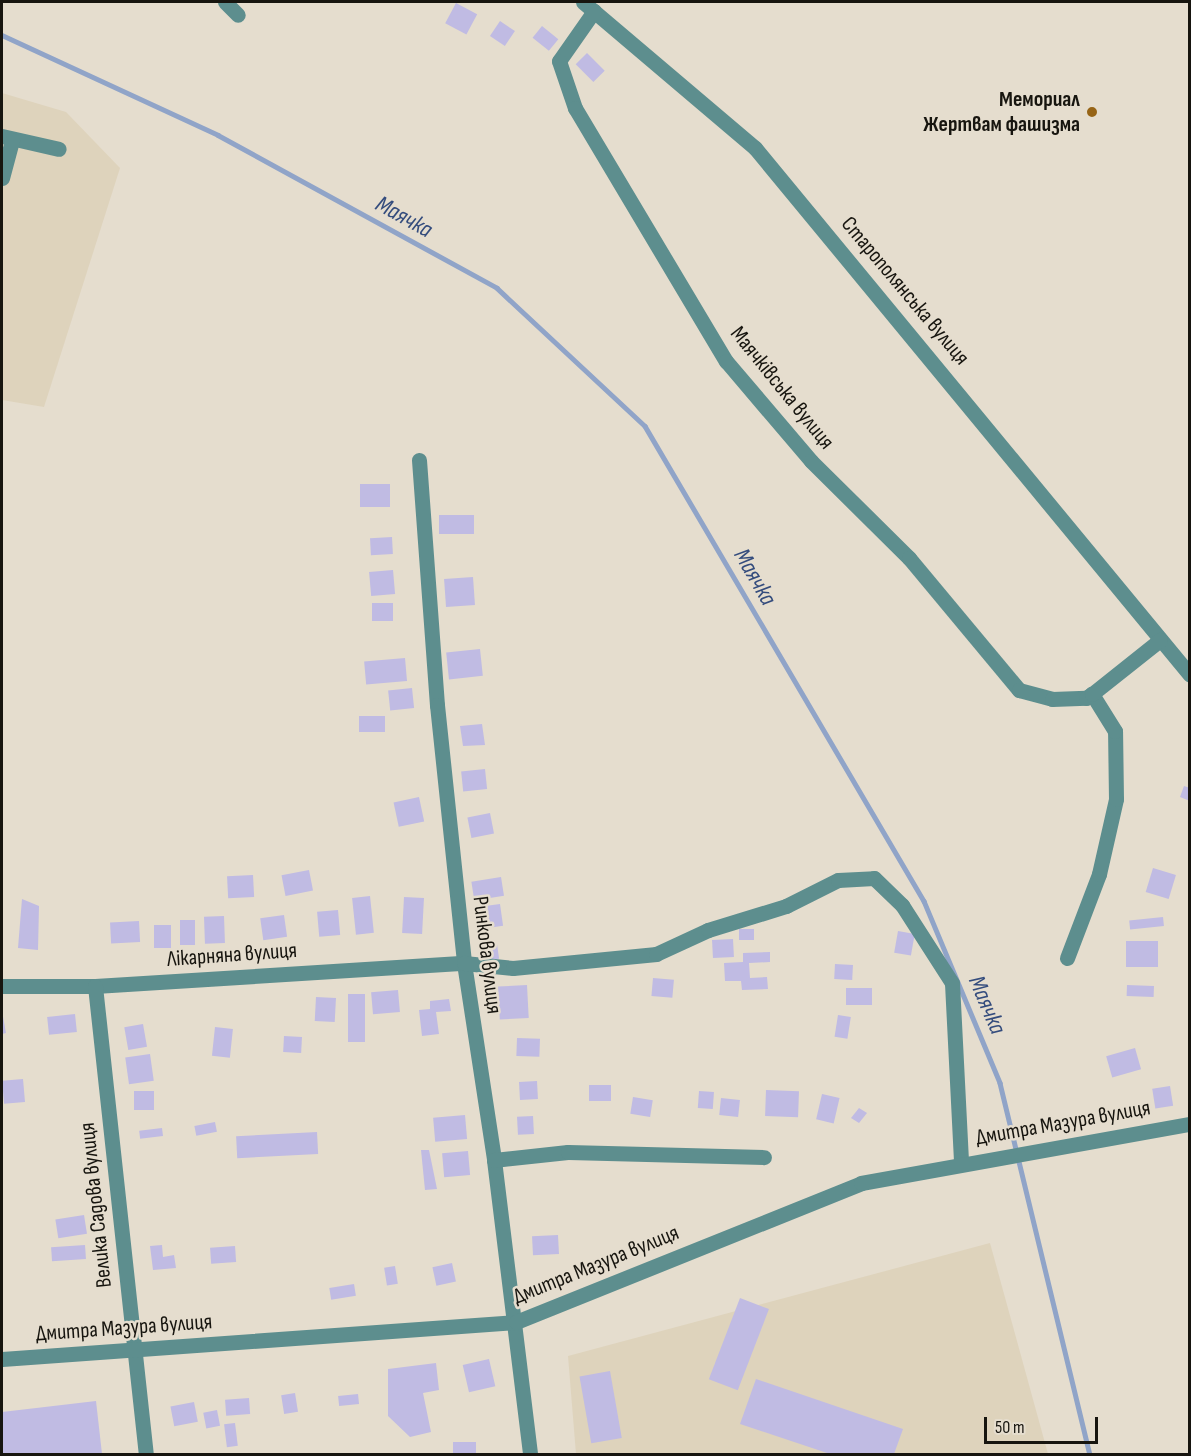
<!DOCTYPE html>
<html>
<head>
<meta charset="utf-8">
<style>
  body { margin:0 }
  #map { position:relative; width:1191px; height:1456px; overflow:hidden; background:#e5ddce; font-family:"Sofia Sans Condensed",sans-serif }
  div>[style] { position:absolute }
  .built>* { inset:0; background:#ded3bc }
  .stream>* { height:4.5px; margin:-2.25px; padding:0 2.25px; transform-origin:2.25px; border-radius:2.25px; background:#90a4c8 }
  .building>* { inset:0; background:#c0bbe3; transform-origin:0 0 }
  .minor>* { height:15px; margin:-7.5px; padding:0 7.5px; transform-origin:7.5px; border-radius:7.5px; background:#5d8e8e }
  .dots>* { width:16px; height:16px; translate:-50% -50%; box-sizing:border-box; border:3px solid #e5ddce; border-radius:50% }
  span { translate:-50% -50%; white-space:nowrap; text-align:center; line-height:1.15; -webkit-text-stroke:5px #e5ddce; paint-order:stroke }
  .poi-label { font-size:22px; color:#17150f; font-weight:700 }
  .right { translate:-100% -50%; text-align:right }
  .street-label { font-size:22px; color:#17150f }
  .water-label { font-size:24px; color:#344c7d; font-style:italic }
  .frame { position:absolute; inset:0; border:3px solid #17150f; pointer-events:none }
  .scale { position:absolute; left:984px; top:1417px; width:114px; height:27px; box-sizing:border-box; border:3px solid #17150f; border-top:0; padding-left:8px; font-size:18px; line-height:21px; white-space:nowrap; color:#17150f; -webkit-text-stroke:4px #e5ddce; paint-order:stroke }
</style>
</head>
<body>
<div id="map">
  <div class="built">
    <div style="clip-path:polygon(2px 93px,66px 112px,120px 168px,44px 407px,2px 400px)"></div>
    <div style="clip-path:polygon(990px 1243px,1048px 1454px,576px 1454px,568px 1356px)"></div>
  </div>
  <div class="stream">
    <div style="left:2px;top:35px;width:238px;rotate:24.8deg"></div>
    <div style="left:218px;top:135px;width:318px;rotate:28.7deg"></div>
    <div style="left:497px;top:288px;width:202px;rotate:43deg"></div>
    <div style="left:645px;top:426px;width:551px;rotate:59.57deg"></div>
    <div style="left:924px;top:901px;width:197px;rotate:67.3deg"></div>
    <div style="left:1000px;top:1083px;width:382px;rotate:76.4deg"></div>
  </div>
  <div class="building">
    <div style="left:456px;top:3px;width:24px;height:23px;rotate:28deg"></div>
    <div style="left:500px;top:21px;width:18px;height:18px;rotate:34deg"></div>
    <div style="left:542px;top:26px;width:21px;height:15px;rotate:39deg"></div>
    <div style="left:587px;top:53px;width:25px;height:16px;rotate:45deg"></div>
    <div style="left:390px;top:484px;width:23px;height:30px;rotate:90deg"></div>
    <div style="left:474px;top:515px;width:19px;height:35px;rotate:90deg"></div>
    <div style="left:392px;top:537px;width:17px;height:22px;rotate:87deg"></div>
    <div style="left:393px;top:570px;width:24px;height:24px;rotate:85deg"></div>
    <div style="left:473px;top:577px;width:28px;height:29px;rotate:86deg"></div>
    <div style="left:372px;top:603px;width:21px;height:18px"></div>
    <div style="left:480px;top:649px;width:27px;height:34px;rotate:84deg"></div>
    <div style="left:405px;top:658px;width:23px;height:41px;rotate:85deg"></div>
    <div style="left:412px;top:688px;width:20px;height:24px;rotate:84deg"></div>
    <div style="left:385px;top:716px;width:16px;height:26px;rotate:90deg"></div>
    <div style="clip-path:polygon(482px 724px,485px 745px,463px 746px,460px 726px)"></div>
    <div style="left:485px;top:769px;width:20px;height:24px;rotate:84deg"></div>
    <div style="clip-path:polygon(1184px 786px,1190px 788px,1190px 801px,1180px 797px)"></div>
    <div style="left:419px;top:797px;width:25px;height:26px;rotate:78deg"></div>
    <div style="left:490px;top:813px;width:21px;height:23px;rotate:79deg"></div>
    <div style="left:1153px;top:868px;width:24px;height:25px;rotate:17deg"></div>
    <div style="left:309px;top:870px;width:21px;height:28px;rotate:79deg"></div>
    <div style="left:253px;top:875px;width:22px;height:26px;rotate:87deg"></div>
    <div style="left:501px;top:877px;width:19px;height:30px;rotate:81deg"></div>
    <div style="left:370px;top:896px;width:37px;height:18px;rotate:84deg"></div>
    <div style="left:404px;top:897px;width:20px;height:36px;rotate:3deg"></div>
    <div style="clip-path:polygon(22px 899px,39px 906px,38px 950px,18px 948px)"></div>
    <div style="left:500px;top:904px;width:22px;height:26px;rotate:82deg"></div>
    <div style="left:338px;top:910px;width:25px;height:21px;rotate:85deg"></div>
    <div style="left:284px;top:915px;width:22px;height:24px;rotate:82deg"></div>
    <div style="left:224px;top:916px;width:27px;height:20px;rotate:88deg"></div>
    <div style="left:1163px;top:917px;width:9px;height:34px;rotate:84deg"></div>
    <div style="left:180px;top:920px;width:15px;height:25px"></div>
    <div style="left:139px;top:921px;width:21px;height:29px;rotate:87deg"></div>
    <div style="left:154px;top:925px;width:17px;height:23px"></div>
    <div style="left:754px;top:929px;width:11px;height:15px;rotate:90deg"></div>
    <div style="left:898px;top:931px;width:17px;height:22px;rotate:10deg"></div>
    <div style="left:733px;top:939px;width:18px;height:21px;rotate:87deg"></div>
    <div style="left:1126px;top:941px;width:32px;height:26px"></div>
    <div style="left:497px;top:944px;width:15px;height:17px;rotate:82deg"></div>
    <div style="clip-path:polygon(770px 952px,770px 962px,749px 963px,750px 978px,767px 977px,768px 989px,742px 990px,741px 981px,725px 981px,724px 963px,743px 962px,743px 953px)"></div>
    <div style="left:835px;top:964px;width:18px;height:15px;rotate:3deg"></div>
    <div style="left:653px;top:978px;width:21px;height:18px;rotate:5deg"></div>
    <div style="left:527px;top:985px;width:33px;height:29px;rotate:87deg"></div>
    <div style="left:1127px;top:985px;width:27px;height:11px;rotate:2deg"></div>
    <div style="left:846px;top:988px;width:26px;height:17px"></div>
    <div style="left:398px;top:990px;width:22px;height:27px;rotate:85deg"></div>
    <div style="left:348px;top:994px;width:17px;height:48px"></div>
    <div style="left:316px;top:997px;width:20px;height:24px;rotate:3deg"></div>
    <div style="clip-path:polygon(449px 999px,451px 1011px,436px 1012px,439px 1034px,422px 1036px,419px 1010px,430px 1009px,430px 1001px)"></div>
    <div style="clip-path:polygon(2px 1011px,6px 1033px,2px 1034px)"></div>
    <div style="left:75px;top:1014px;width:18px;height:28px;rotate:84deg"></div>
    <div style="left:838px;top:1015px;width:13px;height:22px;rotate:9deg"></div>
    <div style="left:143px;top:1024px;width:23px;height:19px;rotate:80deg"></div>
    <div style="left:215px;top:1027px;width:18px;height:29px;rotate:6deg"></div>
    <div style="left:284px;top:1036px;width:18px;height:16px;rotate:3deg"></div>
    <div style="left:517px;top:1038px;width:23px;height:18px;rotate:2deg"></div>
    <div style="left:1135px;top:1048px;width:22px;height:30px;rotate:74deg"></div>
    <div style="left:150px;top:1054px;width:27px;height:25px;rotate:82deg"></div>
    <div style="left:23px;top:1079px;width:23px;height:21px;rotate:85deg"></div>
    <div style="left:537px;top:1081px;width:18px;height:18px;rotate:87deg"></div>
    <div style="left:589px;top:1085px;width:22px;height:16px"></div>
    <div style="left:1170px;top:1086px;width:20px;height:18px;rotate:81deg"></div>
    <div style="left:766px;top:1090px;width:33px;height:26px;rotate:2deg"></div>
    <div style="left:154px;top:1091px;width:19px;height:20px;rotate:90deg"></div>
    <div style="left:699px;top:1091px;width:15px;height:17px;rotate:4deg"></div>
    <div style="left:822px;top:1094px;width:18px;height:26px;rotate:13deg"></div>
    <div style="left:633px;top:1097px;width:20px;height:17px;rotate:9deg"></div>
    <div style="left:721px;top:1098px;width:19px;height:17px;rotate:6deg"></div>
    <div style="clip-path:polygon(859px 1108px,867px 1113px,859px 1123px,851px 1118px)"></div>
    <div style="left:465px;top:1115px;width:24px;height:32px;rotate:85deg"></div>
    <div style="left:533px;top:1116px;width:18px;height:16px;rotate:87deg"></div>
    <div style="left:215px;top:1122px;width:10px;height:21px;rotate:79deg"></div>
    <div style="left:162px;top:1128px;width:8px;height:23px;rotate:83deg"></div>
    <div style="left:317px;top:1132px;width:22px;height:81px;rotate:87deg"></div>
    <div style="clip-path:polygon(421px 1150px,429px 1150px,437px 1189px,425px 1190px)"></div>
    <div style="left:468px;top:1151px;width:24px;height:26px;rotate:85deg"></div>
    <div style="left:84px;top:1215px;width:19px;height:29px;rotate:81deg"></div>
    <div style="left:558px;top:1235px;width:19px;height:26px;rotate:87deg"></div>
    <div style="left:85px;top:1245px;width:14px;height:34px;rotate:86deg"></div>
    <div style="clip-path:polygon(162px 1245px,163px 1257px,174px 1255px,176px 1268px,153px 1270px,150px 1246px)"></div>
    <div style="left:235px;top:1246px;width:16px;height:25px;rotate:86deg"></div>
    <div style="left:452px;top:1263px;width:19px;height:20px;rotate:78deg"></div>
    <div style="left:395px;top:1266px;width:18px;height:11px;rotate:81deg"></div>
    <div style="left:354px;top:1284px;width:12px;height:25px;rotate:81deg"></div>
    <div style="left:740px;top:1298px;width:31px;height:87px;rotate:21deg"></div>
    <div style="left:489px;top:1359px;width:28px;height:27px;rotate:77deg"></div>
    <div style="clip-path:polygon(436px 1363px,439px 1390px,423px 1393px,431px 1432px,410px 1437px,388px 1416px,388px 1369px)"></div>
    <div style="left:610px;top:1371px;width:68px;height:31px;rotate:80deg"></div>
    <div style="clip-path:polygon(756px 1379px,903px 1429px,894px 1454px,830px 1454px,740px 1424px)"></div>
    <div style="left:295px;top:1393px;width:19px;height:14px;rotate:81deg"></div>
    <div style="left:358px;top:1394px;width:10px;height:20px;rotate:84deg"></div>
    <div style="left:249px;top:1398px;width:16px;height:24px;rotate:86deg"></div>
    <div style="clip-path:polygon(96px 1401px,102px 1454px,2px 1454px,2px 1412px)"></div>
    <div style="left:194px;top:1402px;width:20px;height:24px;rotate:79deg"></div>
    <div style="left:217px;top:1410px;width:16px;height:14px;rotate:79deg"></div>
    <div style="left:235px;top:1423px;width:23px;height:11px;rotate:83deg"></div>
    <div style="left:476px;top:1442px;width:12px;height:23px;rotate:90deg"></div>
  </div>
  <div class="minor">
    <div style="left:225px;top:2px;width:18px;rotate:45deg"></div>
    <div style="left:583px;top:2px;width:226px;rotate:40.3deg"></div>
    <div style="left:755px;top:148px;width:683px;rotate:50.46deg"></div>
    <div style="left:594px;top:11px;width:61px;rotate:125deg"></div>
    <div style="left:559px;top:61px;width:50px;rotate:71.2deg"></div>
    <div style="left:575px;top:108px;width:295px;rotate:59.2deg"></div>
    <div style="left:726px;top:361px;width:131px;rotate:49.6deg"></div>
    <div style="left:811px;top:461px;width:138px;rotate:44.7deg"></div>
    <div style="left:909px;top:558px;width:172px;rotate:50.2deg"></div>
    <div style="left:1019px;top:690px;width:34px;rotate:15deg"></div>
    <div style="left:1052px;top:699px;width:34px;rotate:-2deg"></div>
    <div style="left:1086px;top:698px;width:7px;rotate:-34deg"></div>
    <div style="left:2px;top:136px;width:58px;rotate:12.8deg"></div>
    <div style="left:2px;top:178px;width:39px;rotate:-75deg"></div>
    <div style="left:419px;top:460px;width:246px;rotate:85.8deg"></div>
    <div style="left:437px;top:705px;width:259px;rotate:84deg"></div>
    <div style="left:464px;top:963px;width:199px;rotate:81.3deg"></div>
    <div style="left:494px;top:1160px;width:296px;rotate:83deg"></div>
    <div style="left:1067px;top:958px;width:90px;rotate:-69.1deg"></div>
    <div style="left:1099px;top:874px;width:77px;rotate:-77.2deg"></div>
    <div style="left:1116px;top:799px;width:68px;rotate:-90.8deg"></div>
    <div style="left:1115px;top:731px;width:44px;rotate:-121.9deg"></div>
    <div style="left:1092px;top:694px;width:87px;rotate:-38.5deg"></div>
    <div style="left:2px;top:986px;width:93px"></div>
    <div style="left:95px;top:986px;width:370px;rotate:-3.6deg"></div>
    <div style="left:464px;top:963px;width:49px;rotate:5.8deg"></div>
    <div style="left:513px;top:968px;width:144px;rotate:-5.6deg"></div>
    <div style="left:656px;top:954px;width:57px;rotate:-24.8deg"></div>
    <div style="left:708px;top:930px;width:82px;rotate:-17.1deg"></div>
    <div style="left:786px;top:906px;width:58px;rotate:-26.6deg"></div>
    <div style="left:838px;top:880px;width:36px;rotate:-3deg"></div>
    <div style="left:874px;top:878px;width:39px;rotate:44deg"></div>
    <div style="left:902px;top:905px;width:93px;rotate:57.3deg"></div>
    <div style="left:952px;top:983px;width:179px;rotate:87.1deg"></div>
    <div style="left:95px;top:986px;width:471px;rotate:83.8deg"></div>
    <div style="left:494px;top:1160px;width:74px;rotate:-6.2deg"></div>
    <div style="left:568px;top:1152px;width:196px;rotate:1.5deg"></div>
    <div style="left:2px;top:1359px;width:515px;rotate:-4.12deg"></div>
    <div style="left:516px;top:1322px;width:372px;rotate:-21.9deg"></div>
    <div style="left:861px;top:1183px;width:334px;rotate:-10.2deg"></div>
  </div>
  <div class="dots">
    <div style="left:1092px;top:112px;background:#966416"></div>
  </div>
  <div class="poi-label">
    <span class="right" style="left:1080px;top:112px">Мемориал<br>Жертвам фашизма</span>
  </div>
  <div class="street-label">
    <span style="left:905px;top:291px;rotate:50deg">Старополянська вулиця</span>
    <span style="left:782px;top:388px;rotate:51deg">Маячківська вулиця</span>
    <span style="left:232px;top:955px;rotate:-4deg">Лікарняна вулиця</span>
    <span style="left:487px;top:955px;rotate:83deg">Ринкова вулиця</span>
    <span style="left:1063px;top:1123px;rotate:-10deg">Дмитра Мазура вулиця</span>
    <span style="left:96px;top:1205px;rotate:-96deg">Велика Садова вулиця</span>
    <span style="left:596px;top:1265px;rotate:-22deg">Дмитра Мазура вулиця</span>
    <span style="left:124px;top:1328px;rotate:-4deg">Дмитра Мазура вулиця</span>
  </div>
  <div class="water-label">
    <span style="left:404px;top:217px;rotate:29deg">Маячка</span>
    <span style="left:755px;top:577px;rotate:60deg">Маячка</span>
    <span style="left:987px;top:1005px;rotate:67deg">Маячка</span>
  </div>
  <div class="frame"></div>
  <div class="scale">50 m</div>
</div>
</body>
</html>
